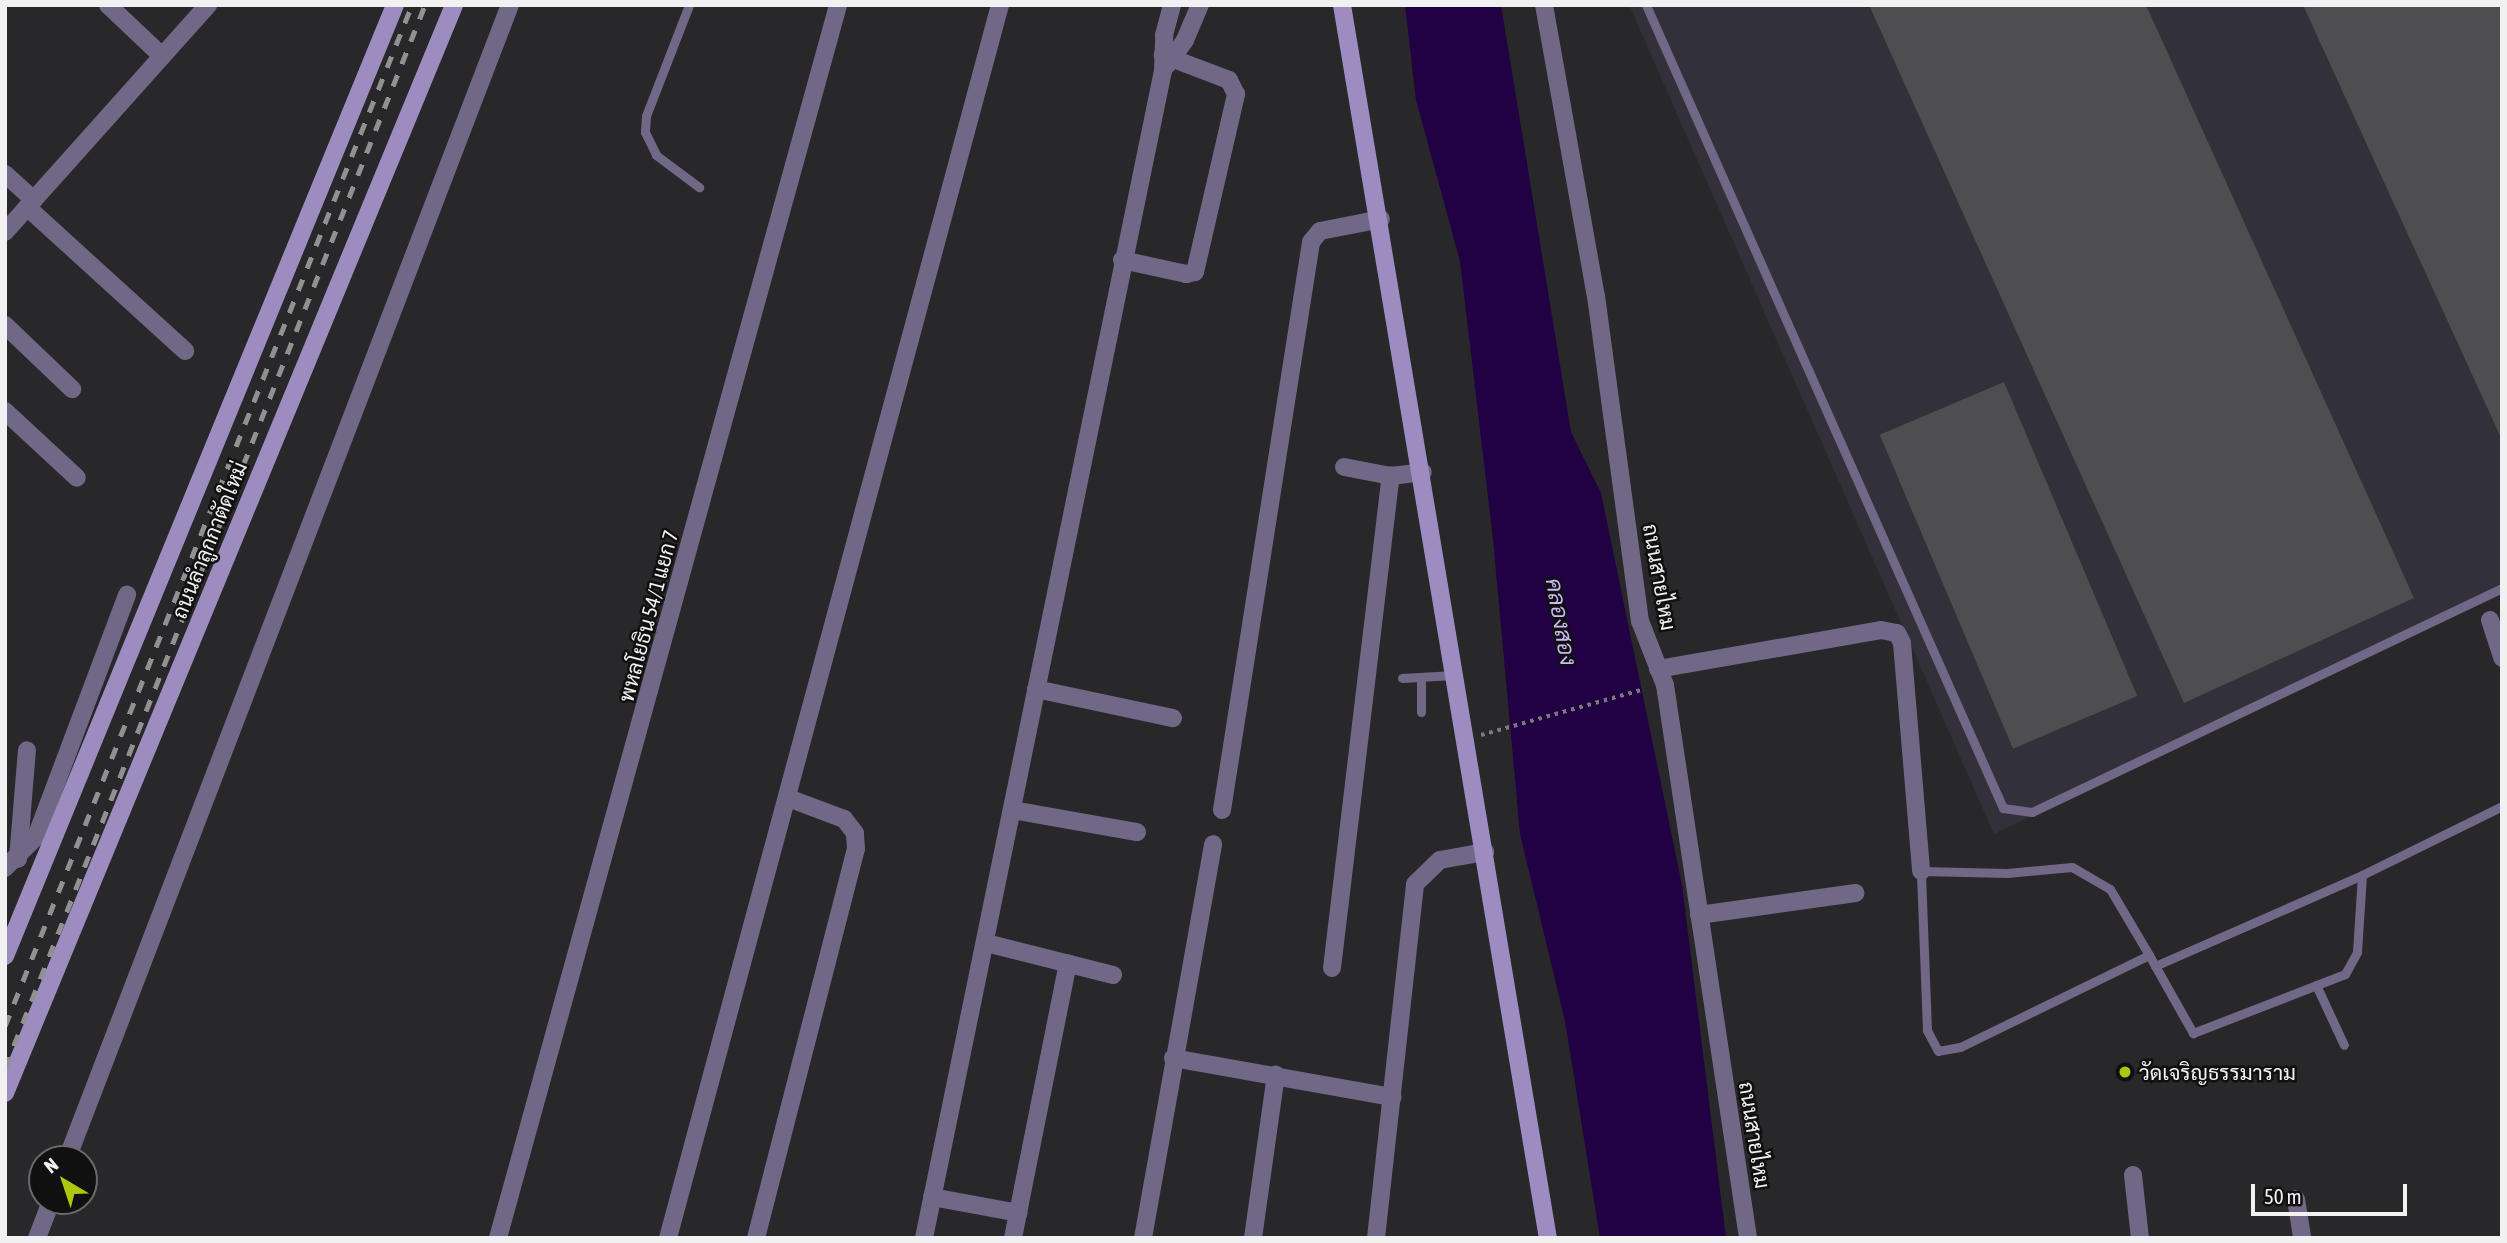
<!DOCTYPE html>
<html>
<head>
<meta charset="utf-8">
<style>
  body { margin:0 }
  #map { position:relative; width:2507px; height:1243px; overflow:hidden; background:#282729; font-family:"Asap Condensed",Sarabun,sans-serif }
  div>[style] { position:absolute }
  .built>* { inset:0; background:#323038 }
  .water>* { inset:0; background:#210144 }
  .building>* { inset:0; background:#4e4e50; transform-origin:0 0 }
  .path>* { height:3.5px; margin-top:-1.75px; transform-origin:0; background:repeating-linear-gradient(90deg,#7a797b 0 3.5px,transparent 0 8.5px) }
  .lane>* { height:9px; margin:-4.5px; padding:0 4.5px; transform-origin:4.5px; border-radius:4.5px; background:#716888 }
  .street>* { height:18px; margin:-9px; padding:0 9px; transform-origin:9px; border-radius:9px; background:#716888 }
  .secondary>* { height:18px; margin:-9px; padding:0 9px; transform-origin:9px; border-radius:9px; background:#9c8cbf }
  .rail>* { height:5px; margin-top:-2.5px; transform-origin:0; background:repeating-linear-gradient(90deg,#919192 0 12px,transparent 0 24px) }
  .dots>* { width:19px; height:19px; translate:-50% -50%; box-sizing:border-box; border:4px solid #101011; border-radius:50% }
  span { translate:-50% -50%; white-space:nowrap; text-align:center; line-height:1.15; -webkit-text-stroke:5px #101011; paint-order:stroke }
  .street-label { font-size:21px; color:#f1f1f2 }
  .poi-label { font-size:21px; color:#f1f1f2 }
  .left { translate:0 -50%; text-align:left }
  .water-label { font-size:23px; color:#c9b7f3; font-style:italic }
  .frame { position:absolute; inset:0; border:7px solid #f1f1f2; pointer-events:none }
  .north { position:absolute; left:28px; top:1145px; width:70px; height:70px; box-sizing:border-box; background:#101011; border:2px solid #6a6a6b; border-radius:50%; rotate:321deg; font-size:19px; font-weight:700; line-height:28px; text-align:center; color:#f1f1f2 }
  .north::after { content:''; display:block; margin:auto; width:24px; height:32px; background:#aec60b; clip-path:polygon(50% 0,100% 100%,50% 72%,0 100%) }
  .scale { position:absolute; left:2251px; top:1184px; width:156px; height:32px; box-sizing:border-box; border:4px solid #f1f1f2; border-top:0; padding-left:9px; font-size:21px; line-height:24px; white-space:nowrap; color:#f1f1f2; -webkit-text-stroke:5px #101011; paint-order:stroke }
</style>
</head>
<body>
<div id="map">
  <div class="built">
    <div style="clip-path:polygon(1629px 5px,2502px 5px,2502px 594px,1994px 834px)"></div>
  </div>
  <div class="water">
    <div style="clip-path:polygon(1405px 5px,1501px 5px,1571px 432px,1601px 493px,1682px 885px,1726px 1238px,1600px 1238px,1565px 1021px,1520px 834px,1493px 539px,1460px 261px,1416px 100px)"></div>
  </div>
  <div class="building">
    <div style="clip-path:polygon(1869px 5px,2146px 5px,2414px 598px,2184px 703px)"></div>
    <div style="clip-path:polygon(2303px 5px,2502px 5px,2502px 440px)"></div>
    <div style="left:2004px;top:382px;width:341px;height:135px;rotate:67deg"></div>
  </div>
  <div class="path">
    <div style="left:1481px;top:735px;width:170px;rotate:-15.7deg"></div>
  </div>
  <div class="lane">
    <div style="left:689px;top:5px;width:119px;rotate:111.2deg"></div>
    <div style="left:646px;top:116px;width:16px;rotate:94deg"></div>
    <div style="left:645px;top:132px;width:25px;rotate:64deg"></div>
    <div style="left:656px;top:155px;width:54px;rotate:36.7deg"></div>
    <div style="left:1646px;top:5px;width:879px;rotate:66.03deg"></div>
    <div style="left:2003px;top:808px;width:29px;rotate:8deg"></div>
    <div style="left:2032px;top:812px;width:521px;rotate:-25.48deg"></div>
    <div style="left:1421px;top:677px;width:35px;rotate:90deg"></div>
    <div style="left:1402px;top:678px;width:52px;rotate:-3.3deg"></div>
    <div style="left:2149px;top:955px;width:210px;rotate:154deg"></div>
    <div style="left:1960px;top:1047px;width:22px;rotate:170deg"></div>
    <div style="left:1938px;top:1051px;width:24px;rotate:-118deg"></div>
    <div style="left:1927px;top:1030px;width:159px;rotate:-92.2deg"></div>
    <div style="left:1921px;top:871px;width:86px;rotate:1.3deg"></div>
    <div style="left:2007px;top:873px;width:65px;rotate:-5.3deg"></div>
    <div style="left:2072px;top:867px;width:44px;rotate:30.1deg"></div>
    <div style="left:2110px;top:889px;width:77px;rotate:59.4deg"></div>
    <div style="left:2149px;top:955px;width:90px;rotate:60.6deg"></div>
    <div style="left:2193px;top:1033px;width:163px;rotate:-21.2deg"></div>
    <div style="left:2345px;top:974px;width:25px;rotate:-61deg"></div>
    <div style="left:2357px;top:952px;width:77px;rotate:-86.3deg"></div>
    <div style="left:2362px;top:875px;width:156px;rotate:-26.2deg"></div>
    <div style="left:2155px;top:966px;width:226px;rotate:-23.7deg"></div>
    <div style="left:2316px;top:985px;width:66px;rotate:65deg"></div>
  </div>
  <div class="street">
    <div style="left:108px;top:5px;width:74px;rotate:43.4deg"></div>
    <div style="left:1544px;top:5px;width:296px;rotate:79.9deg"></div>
    <div style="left:1596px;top:296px;width:328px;rotate:82.3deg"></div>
    <div style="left:1640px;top:621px;width:69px;rotate:68.7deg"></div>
    <div style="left:1665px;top:685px;width:559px;rotate:81.46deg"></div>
    <div style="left:1167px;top:65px;width:31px;rotate:-54deg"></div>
    <div style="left:1185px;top:40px;width:38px;rotate:-67deg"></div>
    <div style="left:5px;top:174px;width:39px;rotate:42deg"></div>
    <div style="left:27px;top:207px;width:214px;rotate:42.3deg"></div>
    <div style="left:5px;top:232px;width:305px;rotate:-48.2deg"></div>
    <div style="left:1122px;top:260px;width:66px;rotate:12.3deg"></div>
    <div style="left:1186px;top:274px;width:9px;rotate:-13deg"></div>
    <div style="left:1195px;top:272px;width:183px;rotate:-77deg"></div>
    <div style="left:1236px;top:94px;width:16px;rotate:-117deg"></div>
    <div style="left:1229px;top:80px;width:71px;rotate:-159.3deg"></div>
    <div style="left:5px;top:325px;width:93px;rotate:43.7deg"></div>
    <div style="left:5px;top:411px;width:98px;rotate:42.9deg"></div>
    <div style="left:1344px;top:467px;width:48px;rotate:10.8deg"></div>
    <div style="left:1391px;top:476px;width:32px;rotate:-7deg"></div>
    <div style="left:2490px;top:620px;width:40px;rotate:72deg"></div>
    <div style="left:1658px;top:669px;width:226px;rotate:-9.9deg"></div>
    <div style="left:1881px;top:630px;width:16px;rotate:11deg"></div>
    <div style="left:1897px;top:633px;width:11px;rotate:63deg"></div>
    <div style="left:1902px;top:643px;width:229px;rotate:85.2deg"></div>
    <div style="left:1036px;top:689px;width:140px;rotate:12deg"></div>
    <div style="left:1013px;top:810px;width:126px;rotate:10.1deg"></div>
    <div style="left:1222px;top:810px;width:575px;rotate:-81.09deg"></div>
    <div style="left:1311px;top:242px;width:14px;rotate:-51deg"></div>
    <div style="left:1320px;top:231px;width:62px;rotate:-11.1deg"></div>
    <div style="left:18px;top:859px;width:109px;rotate:-85.3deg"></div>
    <div style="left:5px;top:868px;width:44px;rotate:-45deg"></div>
    <div style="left:36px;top:837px;width:259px;rotate:-69.4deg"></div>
    <div style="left:1699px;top:915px;width:158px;rotate:-8deg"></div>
    <div style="left:986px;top:943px;width:131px;rotate:14.1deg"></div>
    <div style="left:1332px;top:968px;width:496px;rotate:-83.2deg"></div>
    <div style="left:1173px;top:1058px;width:223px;rotate:10.1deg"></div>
    <div style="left:67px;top:1159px;width:1236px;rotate:-69deg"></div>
    <div style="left:2133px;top:1175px;width:63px;rotate:83.7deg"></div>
    <div style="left:932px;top:1197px;width:88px;rotate:10.4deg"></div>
    <div style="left:2296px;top:1199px;width:39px;rotate:81deg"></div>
    <div style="left:37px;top:1238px;width:40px;rotate:-69deg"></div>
    <div style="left:498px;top:1238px;width:1279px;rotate:-74.58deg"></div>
    <div style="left:668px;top:1238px;width:1277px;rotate:-74.93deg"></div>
    <div style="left:756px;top:1238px;width:402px;rotate:-75.6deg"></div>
    <div style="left:856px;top:849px;width:16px;rotate:-94deg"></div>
    <div style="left:855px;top:833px;width:18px;rotate:-128deg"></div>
    <div style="left:844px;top:819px;width:60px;rotate:-159.4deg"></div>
    <div style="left:924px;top:1238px;width:1191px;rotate:-78.43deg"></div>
    <div style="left:1163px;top:71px;width:36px;rotate:-88deg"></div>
    <div style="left:1164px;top:35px;width:31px;rotate:-75deg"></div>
    <div style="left:1013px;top:1238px;width:280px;rotate:-78.7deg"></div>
    <div style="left:1143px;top:1238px;width:400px;rotate:-79.9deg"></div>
    <div style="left:1253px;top:1238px;width:165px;rotate:-82deg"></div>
    <div style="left:1376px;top:1238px;width:356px;rotate:-83.7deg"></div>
    <div style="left:1415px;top:884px;width:35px;rotate:-44deg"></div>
    <div style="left:1440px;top:860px;width:46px;rotate:-10.1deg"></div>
  </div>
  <div class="secondary">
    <div style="left:1342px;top:5px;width:1250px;rotate:80.52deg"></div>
    <div style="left:5px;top:956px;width:1028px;rotate:-67.7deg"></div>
    <div style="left:5px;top:1093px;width:1177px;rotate:-67.57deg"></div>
  </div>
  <div class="rail">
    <div style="left:5px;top:1026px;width:1099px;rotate:-68.27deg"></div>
    <div style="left:5px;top:1068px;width:1143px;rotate:-68.44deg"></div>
  </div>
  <div class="dots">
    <div style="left:2125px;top:1072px;background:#aec60b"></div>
  </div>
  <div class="street-label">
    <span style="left:209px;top:540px;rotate:-68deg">ถนนลำลูกกาตัดใหม่</span>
    <span style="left:1660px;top:577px;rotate:80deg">ถนนสายไหม</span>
    <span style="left:648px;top:616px;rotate:-75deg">พหลโยธิน 54/1 แยก 7</span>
    <span style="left:1755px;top:1135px;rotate:81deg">ถนนสายไหม</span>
  </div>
  <div class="poi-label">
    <span class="left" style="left:2139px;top:1072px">วัดเจริญธรรมาราม</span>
  </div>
  <div class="water-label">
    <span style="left:1561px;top:622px;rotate:80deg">คลองสอง</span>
  </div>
  <div class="frame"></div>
  <div class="north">N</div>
  <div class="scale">50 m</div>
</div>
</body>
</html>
